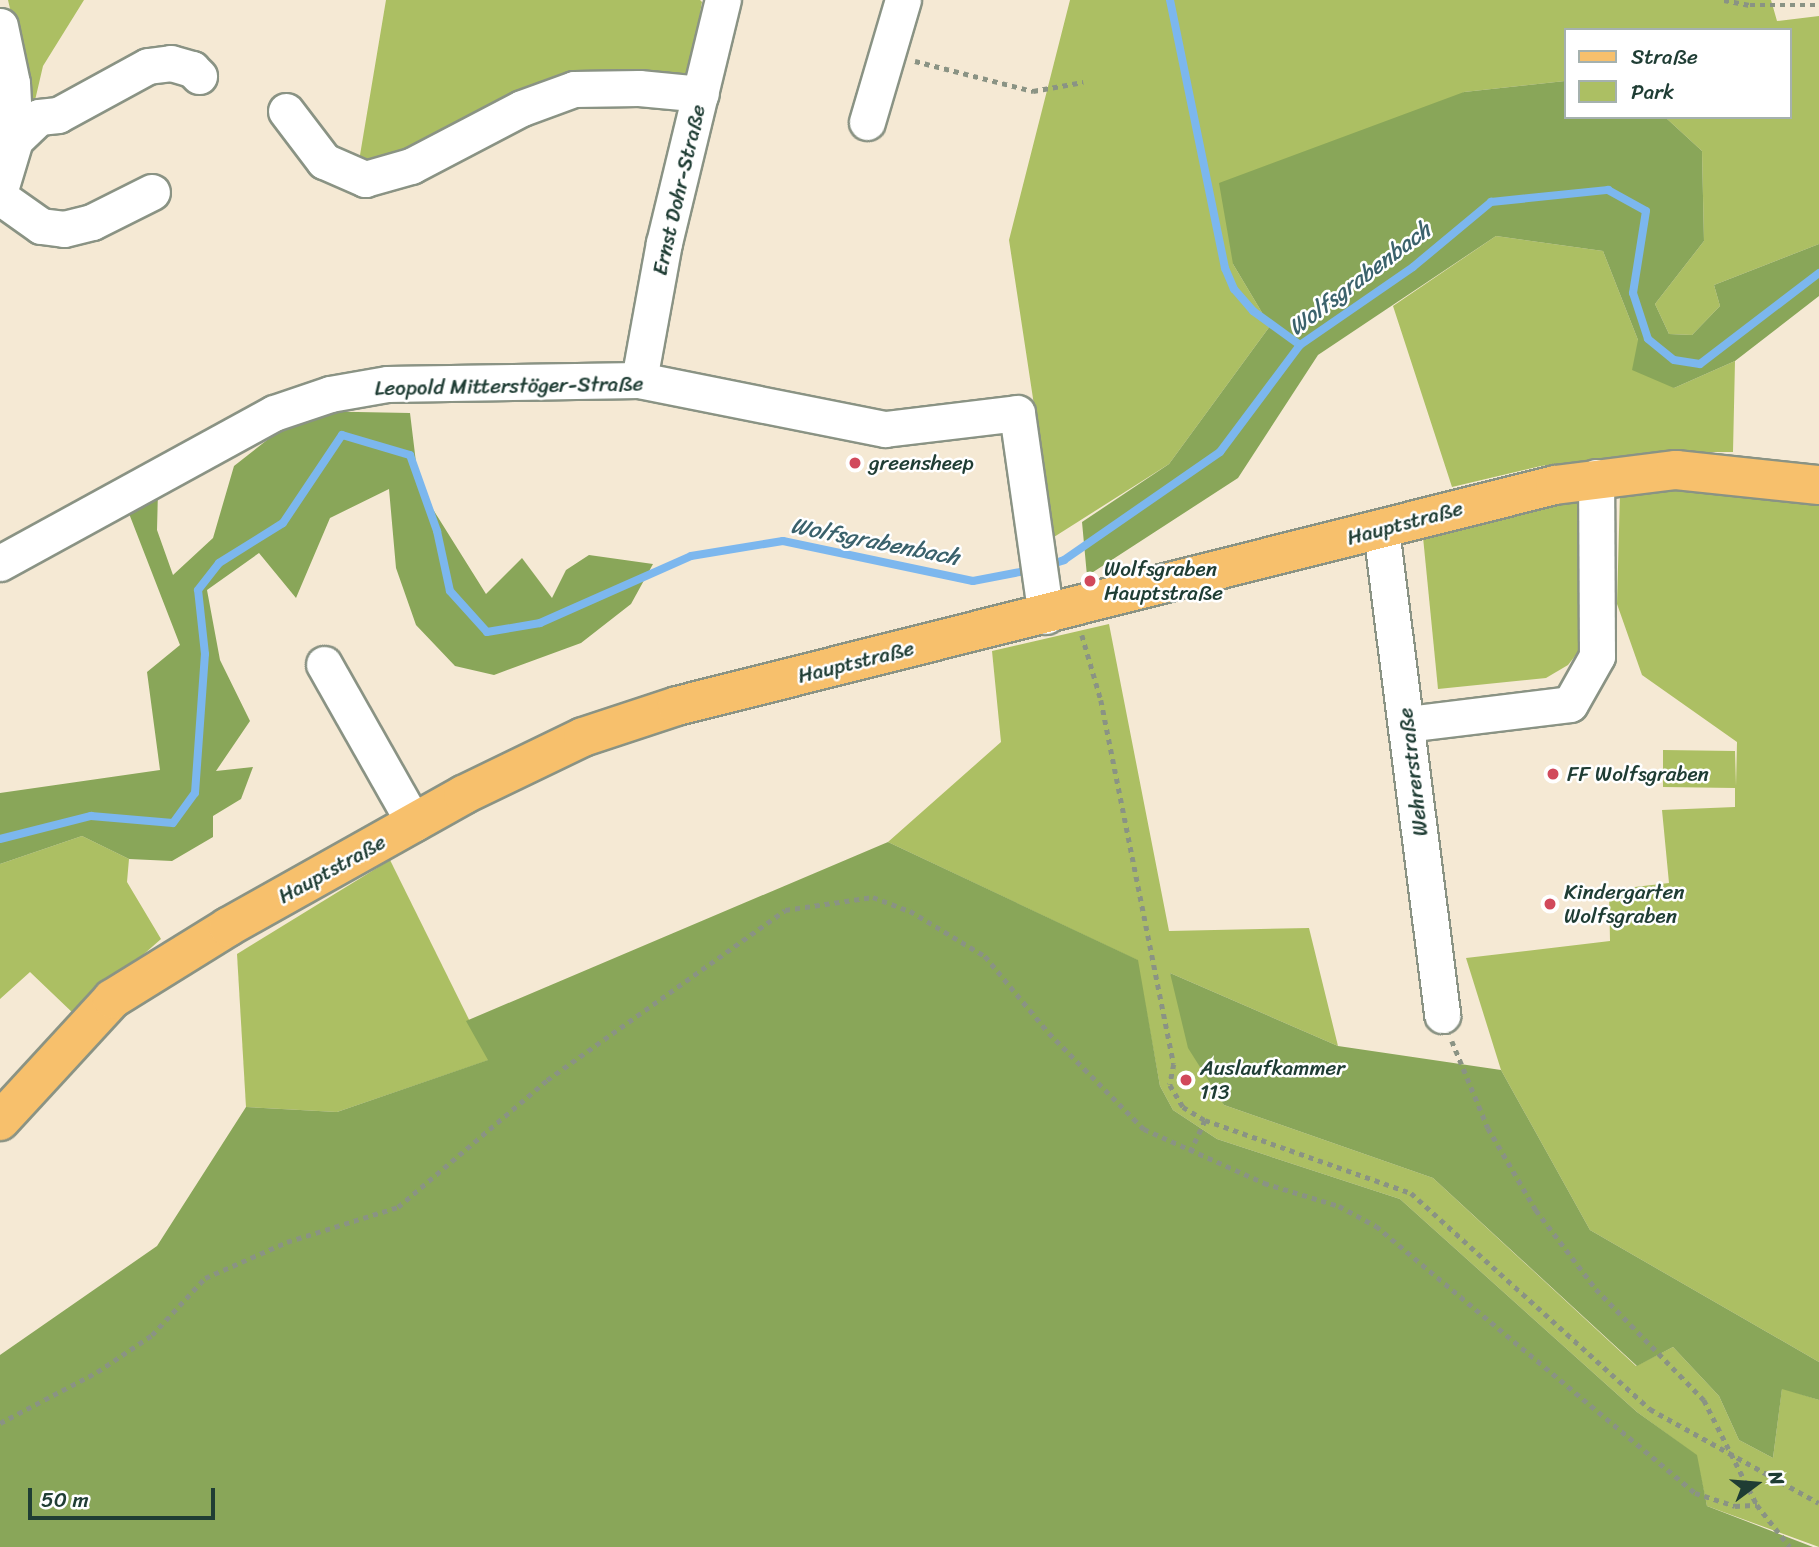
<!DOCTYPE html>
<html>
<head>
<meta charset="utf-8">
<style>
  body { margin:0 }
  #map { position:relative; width:1819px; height:1547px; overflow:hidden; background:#f5e9d4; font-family:Sriracha,sans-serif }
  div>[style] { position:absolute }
  .green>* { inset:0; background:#acbf63 }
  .forest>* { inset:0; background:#89a659 }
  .stream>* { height:8px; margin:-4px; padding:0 4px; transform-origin:4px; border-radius:4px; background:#7cb7ee }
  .path>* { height:4.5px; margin-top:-2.25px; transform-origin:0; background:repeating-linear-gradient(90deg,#8a9384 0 5px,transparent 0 10px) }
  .roads { filter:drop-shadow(2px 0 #8a9384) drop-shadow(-2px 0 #8a9384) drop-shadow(0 2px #8a9384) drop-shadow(0 -2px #8a9384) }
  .minor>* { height:35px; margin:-17.5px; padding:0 17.5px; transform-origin:17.5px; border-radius:17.5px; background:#fff }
  .major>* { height:38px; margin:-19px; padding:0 19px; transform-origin:19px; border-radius:19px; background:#f7c06c }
  .dots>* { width:19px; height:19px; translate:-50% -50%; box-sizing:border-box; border:4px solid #fff; border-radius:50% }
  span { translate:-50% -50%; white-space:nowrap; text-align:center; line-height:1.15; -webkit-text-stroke:5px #fff; paint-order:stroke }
  .street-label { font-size:21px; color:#1f3d34 }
  .poi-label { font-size:21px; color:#1f3d34 }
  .left { translate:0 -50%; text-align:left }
  .water-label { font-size:23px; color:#3b626c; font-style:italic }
  .legend { position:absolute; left:1564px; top:28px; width:228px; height:91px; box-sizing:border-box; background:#fff; border:2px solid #a5b1ae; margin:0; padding:9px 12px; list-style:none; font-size:21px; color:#1f3d34 }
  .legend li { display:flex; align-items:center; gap:14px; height:35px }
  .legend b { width:35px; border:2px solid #a5b1ae }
  .north { position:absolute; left:1721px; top:1449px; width:70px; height:70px; -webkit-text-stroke:5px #fff; paint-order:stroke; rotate:74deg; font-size:19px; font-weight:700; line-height:28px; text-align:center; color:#1f3d34 }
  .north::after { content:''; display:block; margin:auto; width:24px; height:32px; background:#1f3d34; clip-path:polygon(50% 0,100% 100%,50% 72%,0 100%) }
  .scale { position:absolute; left:28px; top:1488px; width:187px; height:32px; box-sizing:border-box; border:4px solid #1f3d34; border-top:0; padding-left:9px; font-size:21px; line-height:24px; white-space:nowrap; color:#1f3d34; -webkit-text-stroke:5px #fff; paint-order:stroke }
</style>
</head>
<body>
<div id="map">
  <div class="green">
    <div style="clip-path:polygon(8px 0,84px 0,43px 66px,33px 109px)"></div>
    <div style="clip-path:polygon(386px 0,700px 0,702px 2px,688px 82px,572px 78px,401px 155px,359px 161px)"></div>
    <div style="clip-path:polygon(1070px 0,1771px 0,1777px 21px,1819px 16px,1819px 244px,1714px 285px,1720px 306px,1692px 335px,1669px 334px,1655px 304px,1704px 241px,1702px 151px,1665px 117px,1789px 117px,1789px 30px,1565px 30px,1565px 81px,1464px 92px,1233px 264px,1270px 326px,1169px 464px,1054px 537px,1009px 240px)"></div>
    <div style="clip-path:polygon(1496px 236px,1603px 251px,1638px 340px,1674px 388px,1735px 361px,1733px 452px,1651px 452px,1541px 466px,1452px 487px,1393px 306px)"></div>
    <div style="clip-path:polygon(1729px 489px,1819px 503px,1819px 1362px,1590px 1230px,1501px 1070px,1466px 958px,1610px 941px,1609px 890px,1669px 883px,1662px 810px,1735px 807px,1735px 788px,1663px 787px,1663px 750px,1735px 751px,1736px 786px,1737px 742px,1642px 675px,1617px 604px,1620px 493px)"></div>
    <div style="clip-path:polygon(1567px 499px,1583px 505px,1582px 647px,1568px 665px,1546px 678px,1438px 689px,1423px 537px)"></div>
    <div style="clip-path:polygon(1109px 624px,1169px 931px,1309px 928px,1338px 1046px,1170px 973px,1224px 1105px,1433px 1178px,1636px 1366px,1673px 1347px,1719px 1396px,1739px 1440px,1773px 1458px,1782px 1388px,1819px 1400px,1819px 1547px,1707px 1506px,1696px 1455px,1637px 1412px,1400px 1199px,1217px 1139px,1173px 1110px,1160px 1086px,1137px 960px,888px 842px,1001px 742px,992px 651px)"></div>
    <div style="clip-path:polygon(82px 836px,129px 859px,127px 882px,161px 939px,75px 1015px,30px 972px,0 999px,0 864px)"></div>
    <div style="clip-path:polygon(390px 860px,489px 1060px,337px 1112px,246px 1107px,237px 954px)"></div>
  </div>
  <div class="forest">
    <div style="clip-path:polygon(1565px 81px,1565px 117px,1665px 117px,1702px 151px,1704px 241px,1655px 304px,1669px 334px,1692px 335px,1720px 306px,1714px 285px,1819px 244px,1819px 296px,1735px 361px,1674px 388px,1632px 370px,1638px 340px,1603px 251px,1496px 236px,1318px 355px,1238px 478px,1087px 576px,1082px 522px,1169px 464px,1270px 326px,1233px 264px,1219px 183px,1464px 92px)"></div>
    <div style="clip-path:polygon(304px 411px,410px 413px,419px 487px,486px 594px,522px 558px,552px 598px,566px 570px,589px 555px,653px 564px,631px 604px,581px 643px,494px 675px,455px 666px,416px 625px,396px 568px,389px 489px,330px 518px,296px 598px,259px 553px,207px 590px,220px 660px,250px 721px,216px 771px,253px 767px,241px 799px,213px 816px,213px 837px,172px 861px,129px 859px,82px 836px,0 864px,0 793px,160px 770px,147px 672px,180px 645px,128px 511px,158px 491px,157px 530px,173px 575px,213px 538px,234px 466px)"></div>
    <div style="clip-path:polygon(888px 842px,1138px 960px,1160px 1086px,1173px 1110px,1217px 1139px,1400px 1199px,1637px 1412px,1697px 1455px,1707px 1506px,1813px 1547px,0 1547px,0 1355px,157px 1246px,246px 1107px,337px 1112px,488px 1060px,466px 1021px)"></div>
    <div style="clip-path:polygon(1170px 973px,1338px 1046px,1501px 1070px,1590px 1230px,1819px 1362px,1819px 1400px,1782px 1389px,1773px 1458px,1739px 1440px,1719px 1396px,1673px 1347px,1637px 1366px,1433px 1178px,1224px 1105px,1188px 1048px)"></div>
  </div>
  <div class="stream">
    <div style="left:1170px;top:0;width:274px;rotate:78.4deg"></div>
    <div style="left:1225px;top:268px;width:23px;rotate:67deg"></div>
    <div style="left:1234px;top:289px;width:29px;rotate:49deg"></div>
    <div style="left:1253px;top:311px;width:58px;rotate:35.9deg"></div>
    <div style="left:1046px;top:566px;width:19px;rotate:-18deg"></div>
    <div style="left:1064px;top:560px;width:190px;rotate:-34.7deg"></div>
    <div style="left:1220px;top:452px;width:134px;rotate:-53.2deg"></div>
    <div style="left:1300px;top:345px;width:137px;rotate:-34.6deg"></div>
    <div style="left:1413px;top:267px;width:102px;rotate:-39.8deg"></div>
    <div style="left:1491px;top:202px;width:118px;rotate:-5.9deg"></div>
    <div style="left:1608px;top:190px;width:43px;rotate:28.9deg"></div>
    <div style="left:1646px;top:211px;width:83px;rotate:99deg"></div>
    <div style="left:1633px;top:293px;width:48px;rotate:71.9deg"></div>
    <div style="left:1648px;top:339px;width:33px;rotate:39deg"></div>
    <div style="left:1674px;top:360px;width:26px;rotate:9deg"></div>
    <div style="left:1700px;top:364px;width:150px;rotate:-37.4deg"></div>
    <div style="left:0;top:839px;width:94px;rotate:-14.2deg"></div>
    <div style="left:91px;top:816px;width:82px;rotate:4.9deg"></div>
    <div style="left:173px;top:823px;width:37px;rotate:-54deg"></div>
    <div style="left:195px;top:793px;width:139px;rotate:-85.9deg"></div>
    <div style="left:205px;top:654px;width:64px;rotate:-96.2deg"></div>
    <div style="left:198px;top:590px;width:34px;rotate:-52deg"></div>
    <div style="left:219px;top:563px;width:75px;rotate:-32deg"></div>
    <div style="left:283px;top:523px;width:106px;rotate:-56.2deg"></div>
    <div style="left:342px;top:435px;width:71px;rotate:16.4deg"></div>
    <div style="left:410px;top:455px;width:81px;rotate:70.4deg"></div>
    <div style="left:437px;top:531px;width:61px;rotate:77.8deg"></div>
    <div style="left:450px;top:591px;width:55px;rotate:47.9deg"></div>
    <div style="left:487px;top:632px;width:54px;rotate:-9.6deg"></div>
    <div style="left:540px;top:623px;width:165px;rotate:-23.9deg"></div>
    <div style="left:691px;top:556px;width:93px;rotate:-9.3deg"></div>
    <div style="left:783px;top:541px;width:194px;rotate:11.9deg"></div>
    <div style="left:973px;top:581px;width:58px;rotate:-10.9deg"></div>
  </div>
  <div class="path">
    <div style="left:1724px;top:0;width:26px;rotate:11deg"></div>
    <div style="left:1750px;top:5px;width:69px"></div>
    <div style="left:915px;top:61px;width:122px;rotate:14.3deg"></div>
    <div style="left:1033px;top:91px;width:51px;rotate:-10.2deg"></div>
    <div style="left:1082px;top:635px;width:68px;rotate:73.7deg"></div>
    <div style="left:1101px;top:700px;width:371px;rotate:78.7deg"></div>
    <div style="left:1174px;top:1064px;width:21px;rotate:101deg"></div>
    <div style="left:1170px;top:1085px;width:26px;rotate:59deg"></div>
    <div style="left:1183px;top:1107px;width:26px;rotate:31deg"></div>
    <div style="left:1205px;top:1120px;width:219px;rotate:19.5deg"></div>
    <div style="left:1411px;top:1193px;width:322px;rotate:42.1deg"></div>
    <div style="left:1650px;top:1409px;width:193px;rotate:29.1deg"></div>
    <div style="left:1452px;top:1041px;width:94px;rotate:67.5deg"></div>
    <div style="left:1488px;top:1128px;width:95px;rotate:59.7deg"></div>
    <div style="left:1536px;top:1210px;width:99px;rotate:52.8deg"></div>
    <div style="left:1596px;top:1289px;width:155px;rotate:45.8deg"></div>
    <div style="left:1704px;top:1400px;width:118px;rotate:63.2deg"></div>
    <div style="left:1757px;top:1505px;width:53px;rotate:51.8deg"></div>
    <div style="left:1190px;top:1152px;width:35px;rotate:-65deg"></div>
    <div style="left:0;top:1423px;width:110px;rotate:-27.7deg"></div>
    <div style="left:97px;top:1372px;width:66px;rotate:-33.9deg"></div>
    <div style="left:152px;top:1335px;width:78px;rotate:-47.1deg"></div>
    <div style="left:205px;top:1278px;width:90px;rotate:-23.7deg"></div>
    <div style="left:287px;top:1242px;width:116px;rotate:-17.5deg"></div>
    <div style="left:398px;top:1207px;width:196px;rotate:-40.4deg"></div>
    <div style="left:547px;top:1080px;width:292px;rotate:-35.5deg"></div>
    <div style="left:785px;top:910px;width:89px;rotate:-8.4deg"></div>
    <div style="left:873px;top:897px;width:40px;rotate:21deg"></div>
    <div style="left:910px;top:911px;width:87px;rotate:31deg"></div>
    <div style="left:985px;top:956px;width:100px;rotate:50.3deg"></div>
    <div style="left:1049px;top:1033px;width:135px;rotate:45.3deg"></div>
    <div style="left:1144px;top:1129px;width:132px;rotate:24.2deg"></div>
    <div style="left:1264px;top:1183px;width:78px;rotate:17deg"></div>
    <div style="left:1339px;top:1206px;width:42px;rotate:28.4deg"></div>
    <div style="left:1376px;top:1226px;width:416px;rotate:39.9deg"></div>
    <div style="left:1695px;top:1493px;width:42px;rotate:18deg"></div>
    <div style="left:1735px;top:1506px;width:22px;rotate:-3deg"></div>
  </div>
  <div class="roads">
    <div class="minor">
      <div style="left:0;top:26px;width:58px;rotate:78.1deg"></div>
      <div style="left:12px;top:83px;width:57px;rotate:87deg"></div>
      <div style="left:15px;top:140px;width:52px;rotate:106.7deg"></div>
      <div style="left:286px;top:111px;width:63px;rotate:52.8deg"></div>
      <div style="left:324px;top:161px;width:45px;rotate:23.7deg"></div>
      <div style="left:365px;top:179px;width:48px;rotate:-15.8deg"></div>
      <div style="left:411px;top:166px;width:125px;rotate:-27.6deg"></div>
      <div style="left:522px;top:108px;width:55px;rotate:-20.1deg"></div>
      <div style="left:574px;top:89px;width:65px;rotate:-0.9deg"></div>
      <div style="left:639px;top:88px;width:62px;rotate:5.5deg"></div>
      <div style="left:867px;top:122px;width:127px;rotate:-73.6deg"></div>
      <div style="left:15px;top:140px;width:33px;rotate:-44deg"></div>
      <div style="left:39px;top:117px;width:19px;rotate:-6deg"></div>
      <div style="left:58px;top:115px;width:102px;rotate:-28.6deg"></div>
      <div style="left:148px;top:66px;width:23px;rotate:-7deg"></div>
      <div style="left:171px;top:63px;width:22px;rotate:16deg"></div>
      <div style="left:192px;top:69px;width:10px;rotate:45deg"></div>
      <div style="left:0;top:197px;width:50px;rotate:35.3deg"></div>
      <div style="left:41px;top:226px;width:23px;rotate:7deg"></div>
      <div style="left:64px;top:229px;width:29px;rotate:-14deg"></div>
      <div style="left:92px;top:222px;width:67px;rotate:-26.6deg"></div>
      <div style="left:639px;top:380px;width:139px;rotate:-79.7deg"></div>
      <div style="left:664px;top:243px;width:250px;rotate:-76.4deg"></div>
      <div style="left:1381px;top:530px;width:489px;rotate:82.8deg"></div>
      <div style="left:0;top:563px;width:312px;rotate:-28.7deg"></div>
      <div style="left:274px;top:413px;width:59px;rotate:-18.7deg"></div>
      <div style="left:330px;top:394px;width:58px;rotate:-10deg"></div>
      <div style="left:387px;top:384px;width:252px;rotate:-0.9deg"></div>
      <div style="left:639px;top:380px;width:251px;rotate:11.3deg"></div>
      <div style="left:885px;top:429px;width:133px;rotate:-6.9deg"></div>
      <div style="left:1017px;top:413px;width:205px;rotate:81.9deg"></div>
      <div style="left:324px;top:664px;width:183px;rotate:60.5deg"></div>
      <div style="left:1407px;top:724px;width:164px;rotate:-7deg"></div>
      <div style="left:1570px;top:704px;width:55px;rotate:-60.6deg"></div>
      <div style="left:1597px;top:656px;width:179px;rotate:-90.3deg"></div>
    </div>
    <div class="major">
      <div style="left:0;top:1121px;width:166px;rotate:-47.4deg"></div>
      <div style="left:112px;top:999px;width:137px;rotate:-31.8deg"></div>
      <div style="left:228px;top:927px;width:270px;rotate:-29.3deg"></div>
      <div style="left:463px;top:795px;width:133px;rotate:-25.8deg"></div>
      <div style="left:583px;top:737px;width:99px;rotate:-18.3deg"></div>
      <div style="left:677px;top:706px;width:905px;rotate:-14.13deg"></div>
      <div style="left:1555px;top:485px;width:122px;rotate:-7.1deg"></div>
      <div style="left:1676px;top:470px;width:144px;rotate:6deg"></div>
    </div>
  </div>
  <div class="dots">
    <div style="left:855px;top:463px;background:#d1495b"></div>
    <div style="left:1090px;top:581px;background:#d1495b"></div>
    <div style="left:1553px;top:774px;background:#d1495b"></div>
    <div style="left:1550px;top:904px;background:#d1495b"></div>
    <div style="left:1186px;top:1080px;background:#d1495b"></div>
  </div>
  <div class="street-label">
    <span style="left:679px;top:190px;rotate:-77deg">Ernst Dohr-Straße</span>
    <span style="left:509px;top:386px;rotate:-1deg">Leopold Mitterstöger-Straße</span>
    <span style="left:1405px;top:523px;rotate:-15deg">Hauptstraße</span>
    <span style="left:856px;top:662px;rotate:-14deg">Hauptstraße</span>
    <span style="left:1413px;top:772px;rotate:-97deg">Wehrerstraße</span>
    <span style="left:332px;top:869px;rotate:-29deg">Hauptstraße</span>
  </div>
  <div class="poi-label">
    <span class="left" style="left:869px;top:463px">greensheep</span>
    <span class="left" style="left:1104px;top:581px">Wolfsgraben<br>Hauptstraße</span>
    <span class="left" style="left:1567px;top:774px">FF Wolfsgraben</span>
    <span class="left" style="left:1564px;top:904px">Kindergarten<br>Wolfsgraben</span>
    <span class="left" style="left:1200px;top:1080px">Auslaufkammer<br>113</span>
  </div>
  <div class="water-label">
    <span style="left:1360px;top:279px;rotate:-37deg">Wolfsgrabenbach</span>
    <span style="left:875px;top:542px;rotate:11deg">Wolfsgrabenbach</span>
  </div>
  <ul class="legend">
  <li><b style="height:9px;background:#f7c06c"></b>Straße</li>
  <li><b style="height:19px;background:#acbf63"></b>Park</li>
  </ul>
  <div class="north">N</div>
  <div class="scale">50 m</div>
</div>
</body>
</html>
